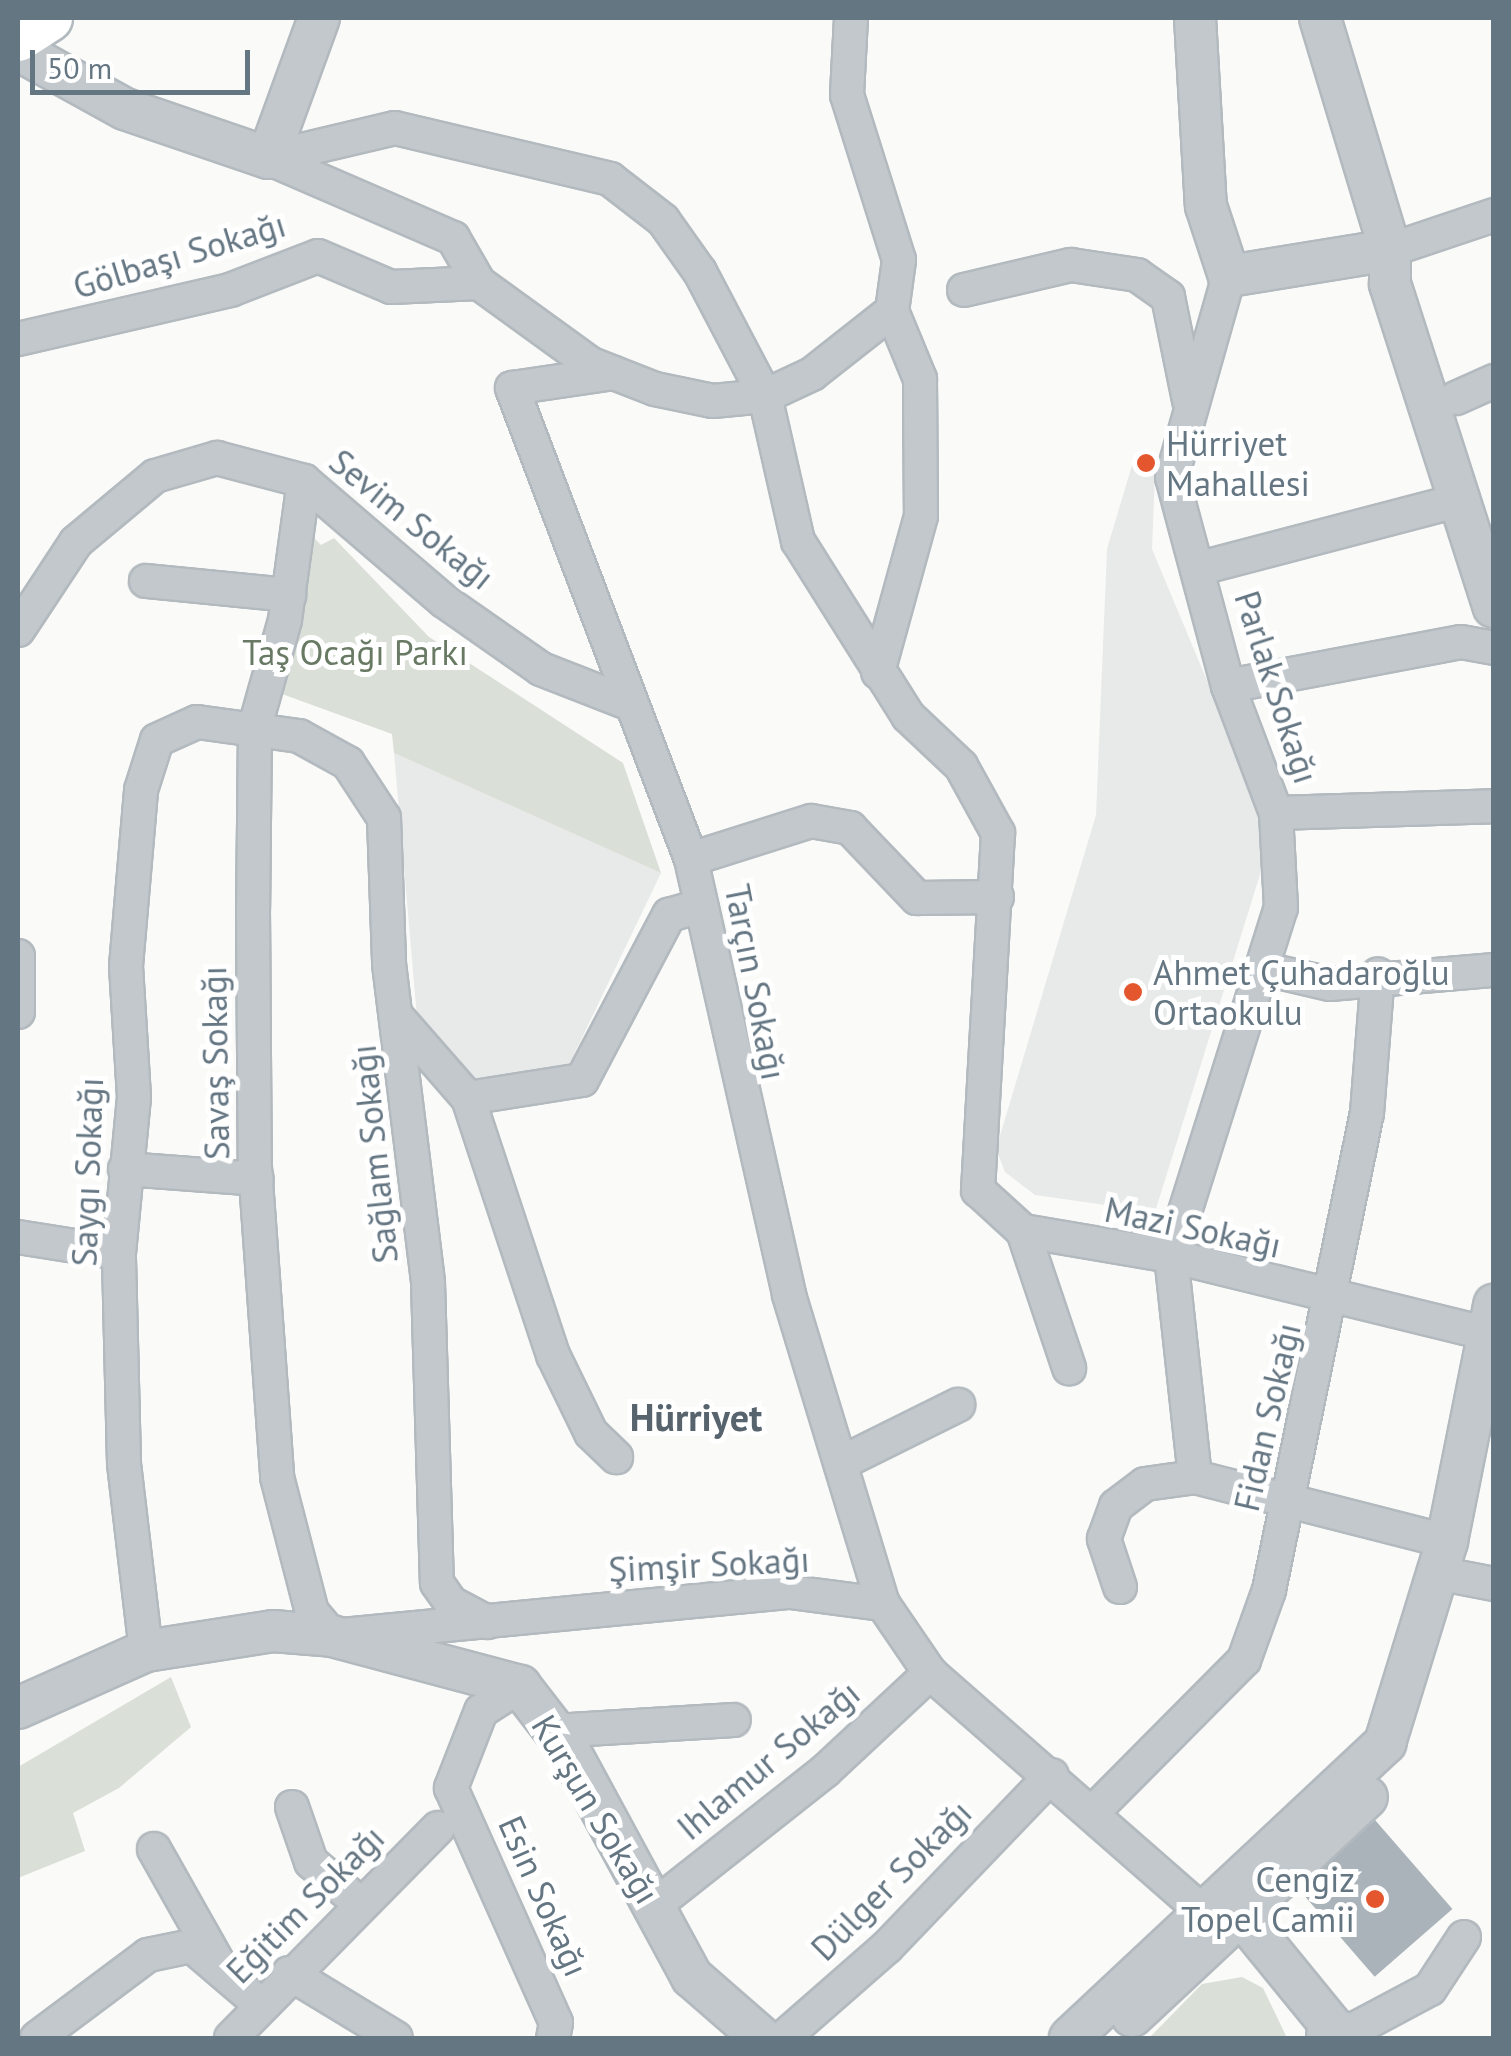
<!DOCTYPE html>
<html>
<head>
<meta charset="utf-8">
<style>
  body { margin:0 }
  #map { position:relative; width:1511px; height:2056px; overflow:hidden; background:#fafaf8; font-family:"PT Sans",sans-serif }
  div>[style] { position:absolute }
  .built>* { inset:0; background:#e8e9e9 }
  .green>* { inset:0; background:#dadfd7 }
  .building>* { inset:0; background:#aab3b9; transform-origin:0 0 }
  .roads { filter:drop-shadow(2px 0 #b3babf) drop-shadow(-2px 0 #b3babf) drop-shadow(0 2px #b3babf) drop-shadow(0 -2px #b3babf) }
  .minor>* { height:32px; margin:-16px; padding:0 16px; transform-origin:16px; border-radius:16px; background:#c3c8cc }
  .tertiary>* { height:40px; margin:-20px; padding:0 20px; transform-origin:20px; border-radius:20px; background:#c3c8cc }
  .secondary>* { height:45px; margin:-22.5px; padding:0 22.5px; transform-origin:22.5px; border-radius:22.5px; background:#fff }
  .dots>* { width:28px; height:28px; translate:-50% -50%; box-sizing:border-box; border:5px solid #fff; border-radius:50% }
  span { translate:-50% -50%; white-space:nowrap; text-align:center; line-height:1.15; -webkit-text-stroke:10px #fff; paint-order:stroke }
  .street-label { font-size:35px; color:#657683 }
  .poi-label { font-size:35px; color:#657683 }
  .left { translate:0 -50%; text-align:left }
  .right { translate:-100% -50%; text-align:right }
  .park-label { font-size:35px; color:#687a64 }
  .neighbourhood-label { font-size:38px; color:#57646e; font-weight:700 }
  .frame { position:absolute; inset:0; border:20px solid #657683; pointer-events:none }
  .scale { position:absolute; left:30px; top:50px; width:220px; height:45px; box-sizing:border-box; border:5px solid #657683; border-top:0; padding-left:12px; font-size:30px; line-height:35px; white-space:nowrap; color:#657683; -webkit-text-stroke:8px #fff; paint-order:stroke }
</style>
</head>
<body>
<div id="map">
  <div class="built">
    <div style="clip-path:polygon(1133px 462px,1155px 473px,1152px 549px,1272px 836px,1155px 1212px,1035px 1195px,1005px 1172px,996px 1149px,1096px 815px,1107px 549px)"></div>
    <div style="clip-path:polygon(394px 753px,661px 873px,568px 1067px,476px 1079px,417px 1017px)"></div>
  </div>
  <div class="green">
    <div style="clip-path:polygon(304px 528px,321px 545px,334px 538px,429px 637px,623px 763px,661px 873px,394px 753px,392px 734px,282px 694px)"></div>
    <div style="clip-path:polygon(171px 1677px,191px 1727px,119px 1788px,73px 1813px,85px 1851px,18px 1878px,18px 1767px)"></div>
    <div style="clip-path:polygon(1242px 1977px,1263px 1988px,1287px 2038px,1149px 2038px,1202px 1984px)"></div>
  </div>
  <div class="building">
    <div style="left:1375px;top:1820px;width:118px;height:103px;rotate:49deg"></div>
  </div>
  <div class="roads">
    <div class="minor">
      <div style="left:851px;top:18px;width:77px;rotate:93deg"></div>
      <div style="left:847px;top:95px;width:173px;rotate:72.5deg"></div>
      <div style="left:899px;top:260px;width:51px;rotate:97.8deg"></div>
      <div style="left:892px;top:311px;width:74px;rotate:67.6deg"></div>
      <div style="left:920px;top:379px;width:137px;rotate:89.6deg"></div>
      <div style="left:921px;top:516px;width:162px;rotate:105.4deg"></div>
      <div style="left:268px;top:158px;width:130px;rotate:-13.3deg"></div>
      <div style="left:395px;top:128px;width:221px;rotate:13.3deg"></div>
      <div style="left:610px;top:179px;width:67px;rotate:37.7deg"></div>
      <div style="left:663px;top:220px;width:64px;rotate:54.6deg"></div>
      <div style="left:700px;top:272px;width:140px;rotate:62.3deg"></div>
      <div style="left:765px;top:396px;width:149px;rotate:77.2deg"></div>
      <div style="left:798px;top:541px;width:207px;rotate:57.8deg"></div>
      <div style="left:908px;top:716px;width:73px;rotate:43.3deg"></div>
      <div style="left:961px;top:766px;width:77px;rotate:61.1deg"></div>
      <div style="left:998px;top:833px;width:358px;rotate:93.2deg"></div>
      <div style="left:978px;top:1190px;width:61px;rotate:42.3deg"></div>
      <div style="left:1023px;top:1231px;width:145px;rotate:71.4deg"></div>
      <div style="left:268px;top:158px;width:202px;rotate:23.4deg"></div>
      <div style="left:453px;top:238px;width:52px;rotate:60deg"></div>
      <div style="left:479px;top:283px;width:138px;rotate:35.9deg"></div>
      <div style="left:591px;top:364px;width:69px;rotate:21.3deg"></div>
      <div style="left:655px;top:389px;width:59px;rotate:11.7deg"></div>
      <div style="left:713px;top:401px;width:52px;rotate:-5.5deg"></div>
      <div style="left:765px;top:396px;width:52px;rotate:-25.1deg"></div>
      <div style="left:812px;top:374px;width:102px;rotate:-38.2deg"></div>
      <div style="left:1390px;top:250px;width:110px;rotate:-18.6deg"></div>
      <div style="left:964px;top:290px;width:110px;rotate:-13.2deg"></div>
      <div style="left:1071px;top:265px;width:67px;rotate:8.6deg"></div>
      <div style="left:1137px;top:275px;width:38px;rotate:35deg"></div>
      <div style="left:1168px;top:297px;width:105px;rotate:78.5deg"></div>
      <div style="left:18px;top:339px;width:218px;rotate:-13deg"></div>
      <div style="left:230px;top:290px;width:94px;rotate:-21.1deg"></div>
      <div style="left:318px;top:256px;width:79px;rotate:23deg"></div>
      <div style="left:391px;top:287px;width:88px;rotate:-2.6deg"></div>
      <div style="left:614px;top:373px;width:103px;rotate:171.6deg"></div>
      <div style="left:512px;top:388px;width:504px;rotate:69.19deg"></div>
      <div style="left:691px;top:859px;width:447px;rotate:77.3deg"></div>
      <div style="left:789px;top:1295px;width:323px;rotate:73.1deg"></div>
      <div style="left:883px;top:1604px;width:83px;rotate:55.7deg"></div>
      <div style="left:930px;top:1673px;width:366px;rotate:41.2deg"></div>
      <div style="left:1456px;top:398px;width:42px;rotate:-24.1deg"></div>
      <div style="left:304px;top:481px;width:140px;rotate:97.8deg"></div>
      <div style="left:285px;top:620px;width:111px;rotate:105.7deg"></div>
      <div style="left:255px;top:727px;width:183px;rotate:90.6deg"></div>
      <div style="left:253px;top:910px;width:257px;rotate:89.6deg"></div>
      <div style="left:255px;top:1167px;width:311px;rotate:85.9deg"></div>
      <div style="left:277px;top:1477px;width:139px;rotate:75.5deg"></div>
      <div style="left:312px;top:1612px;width:31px;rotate:50deg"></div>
      <div style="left:332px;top:1636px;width:460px;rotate:-5.5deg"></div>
      <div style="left:790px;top:1592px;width:94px;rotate:7.4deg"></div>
      <div style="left:1197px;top:569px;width:275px;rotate:-14.7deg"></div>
      <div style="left:146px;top:581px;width:144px;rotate:5.6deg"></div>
      <div style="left:18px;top:630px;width:105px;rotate:-56.6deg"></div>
      <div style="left:76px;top:542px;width:103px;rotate:-39.9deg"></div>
      <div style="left:155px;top:476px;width:65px;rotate:-16.2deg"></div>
      <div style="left:217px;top:458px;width:90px;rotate:14.8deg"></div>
      <div style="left:304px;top:481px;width:184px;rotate:40.6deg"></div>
      <div style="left:444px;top:601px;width:118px;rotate:35deg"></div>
      <div style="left:541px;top:669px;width:97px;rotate:21.3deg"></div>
      <div style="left:1228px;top:686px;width:237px;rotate:-10.7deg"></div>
      <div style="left:1461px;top:642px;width:34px;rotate:10deg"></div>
      <div style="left:1276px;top:813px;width:218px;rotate:-1.8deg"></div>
      <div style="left:691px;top:859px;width:126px;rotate:-17.6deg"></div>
      <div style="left:811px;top:821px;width:40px;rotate:10deg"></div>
      <div style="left:850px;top:828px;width:97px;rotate:46.3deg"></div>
      <div style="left:917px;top:898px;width:80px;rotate:-0.7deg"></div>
      <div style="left:18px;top:956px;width:56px;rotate:90deg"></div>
      <div style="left:1265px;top:969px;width:67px;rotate:13deg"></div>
      <div style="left:1330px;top:984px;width:165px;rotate:-4.9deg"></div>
      <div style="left:399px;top:1019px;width:105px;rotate:48.9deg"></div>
      <div style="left:468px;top:1098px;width:115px;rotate:-9deg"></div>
      <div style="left:582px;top:1080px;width:187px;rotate:-62.2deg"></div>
      <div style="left:669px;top:915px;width:32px;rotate:-16deg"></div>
      <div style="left:468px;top:1098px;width:271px;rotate:71.7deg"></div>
      <div style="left:553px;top:1355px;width:87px;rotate:64deg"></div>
      <div style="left:591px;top:1433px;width:35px;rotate:44deg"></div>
      <div style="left:125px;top:1169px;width:132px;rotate:4.3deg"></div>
      <div style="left:1023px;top:1231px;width:150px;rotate:9.6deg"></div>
      <div style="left:1171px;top:1256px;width:326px;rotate:13.8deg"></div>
      <div style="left:18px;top:1237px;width:102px;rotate:9deg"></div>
      <div style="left:841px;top:1463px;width:131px;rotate:-26.4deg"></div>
      <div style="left:1195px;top:1477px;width:222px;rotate:-96.2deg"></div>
      <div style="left:1171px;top:1256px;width:365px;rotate:-72.5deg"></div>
      <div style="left:1281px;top:908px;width:95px;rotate:-93deg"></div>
      <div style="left:1276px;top:813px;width:136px;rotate:-110.7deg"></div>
      <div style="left:1228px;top:686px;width:216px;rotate:-105deg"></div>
      <div style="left:1172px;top:477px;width:209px;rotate:-74.2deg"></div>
      <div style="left:1437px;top:1573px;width:58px;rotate:10.9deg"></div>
      <div style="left:1120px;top:1587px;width:51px;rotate:-108.4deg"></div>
      <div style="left:1104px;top:1539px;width:35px;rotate:-70deg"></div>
      <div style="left:1116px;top:1506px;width:36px;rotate:-37deg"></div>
      <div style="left:1145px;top:1484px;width:50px;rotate:-8deg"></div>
      <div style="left:1195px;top:1477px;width:260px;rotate:14.3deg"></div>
      <div style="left:146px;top:1651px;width:189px;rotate:-96.7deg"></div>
      <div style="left:124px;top:1463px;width:210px;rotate:-91.4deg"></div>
      <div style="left:119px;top:1253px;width:157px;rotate:-84.5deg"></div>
      <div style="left:134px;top:1097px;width:131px;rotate:-93.5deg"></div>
      <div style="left:126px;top:966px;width:177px;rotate:-85.1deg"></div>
      <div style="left:141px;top:790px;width:52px;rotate:-72.3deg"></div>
      <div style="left:157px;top:740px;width:44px;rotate:-24.2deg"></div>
      <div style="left:197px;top:722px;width:103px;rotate:7.8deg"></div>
      <div style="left:299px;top:736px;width:56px;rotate:28.9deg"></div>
      <div style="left:348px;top:763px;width:66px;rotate:56.8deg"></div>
      <div style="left:384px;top:818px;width:146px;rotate:88deg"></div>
      <div style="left:389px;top:964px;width:321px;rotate:83deg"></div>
      <div style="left:428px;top:1283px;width:300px;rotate:88.3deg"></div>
      <div style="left:437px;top:1583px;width:24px;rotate:55deg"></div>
      <div style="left:451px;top:1603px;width:41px;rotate:27.8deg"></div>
      <div style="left:520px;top:1686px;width:46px;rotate:147.3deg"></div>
      <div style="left:481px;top:1711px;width:83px;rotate:111.3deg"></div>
      <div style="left:451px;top:1788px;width:257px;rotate:65.9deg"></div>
      <div style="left:556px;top:2023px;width:15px;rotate:101deg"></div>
      <div style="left:554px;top:1731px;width:180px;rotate:-3.5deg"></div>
      <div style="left:292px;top:1807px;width:58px;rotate:70.9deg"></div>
      <div style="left:311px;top:1862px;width:62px;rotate:40.4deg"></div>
      <div style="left:1092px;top:1813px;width:216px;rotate:-45.2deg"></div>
      <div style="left:1244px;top:1660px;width:74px;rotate:-70.3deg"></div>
      <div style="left:1269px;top:1590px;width:487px;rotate:-78.4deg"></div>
      <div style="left:1367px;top:1113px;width:139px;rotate:-85.5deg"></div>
      <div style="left:154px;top:1849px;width:129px;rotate:60.6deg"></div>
      <div style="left:654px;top:1906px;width:218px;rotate:-38.3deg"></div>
      <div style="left:825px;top:1771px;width:144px;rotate:-43deg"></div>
      <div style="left:289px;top:1973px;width:125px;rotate:31.3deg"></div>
      <div style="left:1329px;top:2023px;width:23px;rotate:20deg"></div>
      <div style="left:1351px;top:2031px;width:89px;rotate:-28deg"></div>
      <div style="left:1430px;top:1989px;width:62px;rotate:-56.8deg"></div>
      <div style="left:37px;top:2038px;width:139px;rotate:-36.8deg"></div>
      <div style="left:148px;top:1955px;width:45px;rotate:-11.6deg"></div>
      <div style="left:192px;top:1946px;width:89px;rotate:40.5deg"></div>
      <div style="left:231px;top:2038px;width:295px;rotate:-45.4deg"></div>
      <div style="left:783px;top:2038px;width:138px;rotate:-41.2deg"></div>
      <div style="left:887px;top:1947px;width:238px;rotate:-46.2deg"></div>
    </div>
    <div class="tertiary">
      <div style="left:1195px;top:18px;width:188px;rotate:86.7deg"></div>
      <div style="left:1206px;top:206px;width:74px;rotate:71.8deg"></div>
      <div style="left:1229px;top:276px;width:163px;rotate:-9.2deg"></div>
      <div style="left:1320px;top:18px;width:242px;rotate:73.2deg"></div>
      <div style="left:1390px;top:250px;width:34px;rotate:90deg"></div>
      <div style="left:1390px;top:284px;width:339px;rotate:72.2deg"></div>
      <div style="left:18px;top:50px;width:122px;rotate:28.9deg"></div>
      <div style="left:125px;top:109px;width:151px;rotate:18.9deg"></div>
      <div style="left:268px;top:158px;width:149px;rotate:-70deg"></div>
      <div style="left:18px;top:1708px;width:140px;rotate:-24deg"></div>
      <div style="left:146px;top:1651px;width:129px;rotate:-8.9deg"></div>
      <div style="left:273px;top:1631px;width:59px;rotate:4.8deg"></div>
      <div style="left:332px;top:1636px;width:195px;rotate:14.9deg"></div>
      <div style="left:520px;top:1686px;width:78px;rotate:52.3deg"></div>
      <div style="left:568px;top:1748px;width:260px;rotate:61.6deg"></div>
      <div style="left:692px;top:1977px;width:93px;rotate:41.1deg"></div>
      <div style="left:1228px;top:1899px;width:160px;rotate:50.8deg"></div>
      <div style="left:1329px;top:2023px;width:15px;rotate:98deg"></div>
      <div style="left:1132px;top:2016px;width:321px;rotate:-43deg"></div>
      <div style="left:1070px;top:2038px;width:432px;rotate:-43.1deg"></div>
      <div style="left:1385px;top:1743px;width:211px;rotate:-72.9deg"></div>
      <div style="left:1447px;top:1541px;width:241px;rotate:-78.7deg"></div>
    </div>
    <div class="secondary">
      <div style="left:18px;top:38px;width:37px;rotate:-33deg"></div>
    </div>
  </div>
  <div class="dots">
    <div style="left:1146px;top:463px;background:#e4572e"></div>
    <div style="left:1133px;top:992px;background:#e4572e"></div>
    <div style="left:1375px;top:1899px;background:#e4572e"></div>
  </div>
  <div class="street-label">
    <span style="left:179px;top:255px;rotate:-17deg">Gölbaşı Sokağı</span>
    <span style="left:412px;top:519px;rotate:39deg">Sevim Sokağı</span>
    <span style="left:1277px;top:687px;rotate:72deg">Parlak Sokağı</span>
    <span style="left:756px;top:982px;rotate:79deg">Tarçın Sokağı</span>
    <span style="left:215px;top:1063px;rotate:-91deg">Savaş Sokağı</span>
    <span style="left:374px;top:1154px;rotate:-96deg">Sağlam Sokağı</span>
    <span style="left:87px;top:1172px;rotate:-88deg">Saygı Sokağı</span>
    <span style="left:1193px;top:1227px;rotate:12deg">Mazi Sokağı</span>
    <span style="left:1267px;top:1417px;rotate:-77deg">Fidan Sokağı</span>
    <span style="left:709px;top:1564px;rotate:-3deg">Şimşir Sokağı</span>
    <span style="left:768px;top:1760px;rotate:-40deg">Ihlamur Sokağı</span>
    <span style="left:596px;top:1809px;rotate:59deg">Kurşun Sokağı</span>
    <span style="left:891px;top:1880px;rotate:-45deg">Dülger Sokağı</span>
    <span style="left:544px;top:1896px;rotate:66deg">Esin Sokağı</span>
    <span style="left:305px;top:1904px;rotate:-45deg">Eğitim Sokağı</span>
  </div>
  <div class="poi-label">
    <span class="left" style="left:1166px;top:463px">Hürriyet<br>Mahallesi</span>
    <span class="left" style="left:1153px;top:992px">Ahmet Çuhadaroğlu<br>Ortaokulu</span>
    <span class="right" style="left:1355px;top:1899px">Cengiz<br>Topel Camii</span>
  </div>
  <div class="park-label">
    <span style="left:355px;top:652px">Taş Ocağı Parkı</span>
  </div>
  <div class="neighbourhood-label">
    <span style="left:696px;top:1417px">Hürriyet</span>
  </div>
  <div class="frame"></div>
  <div class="scale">50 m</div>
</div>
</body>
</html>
